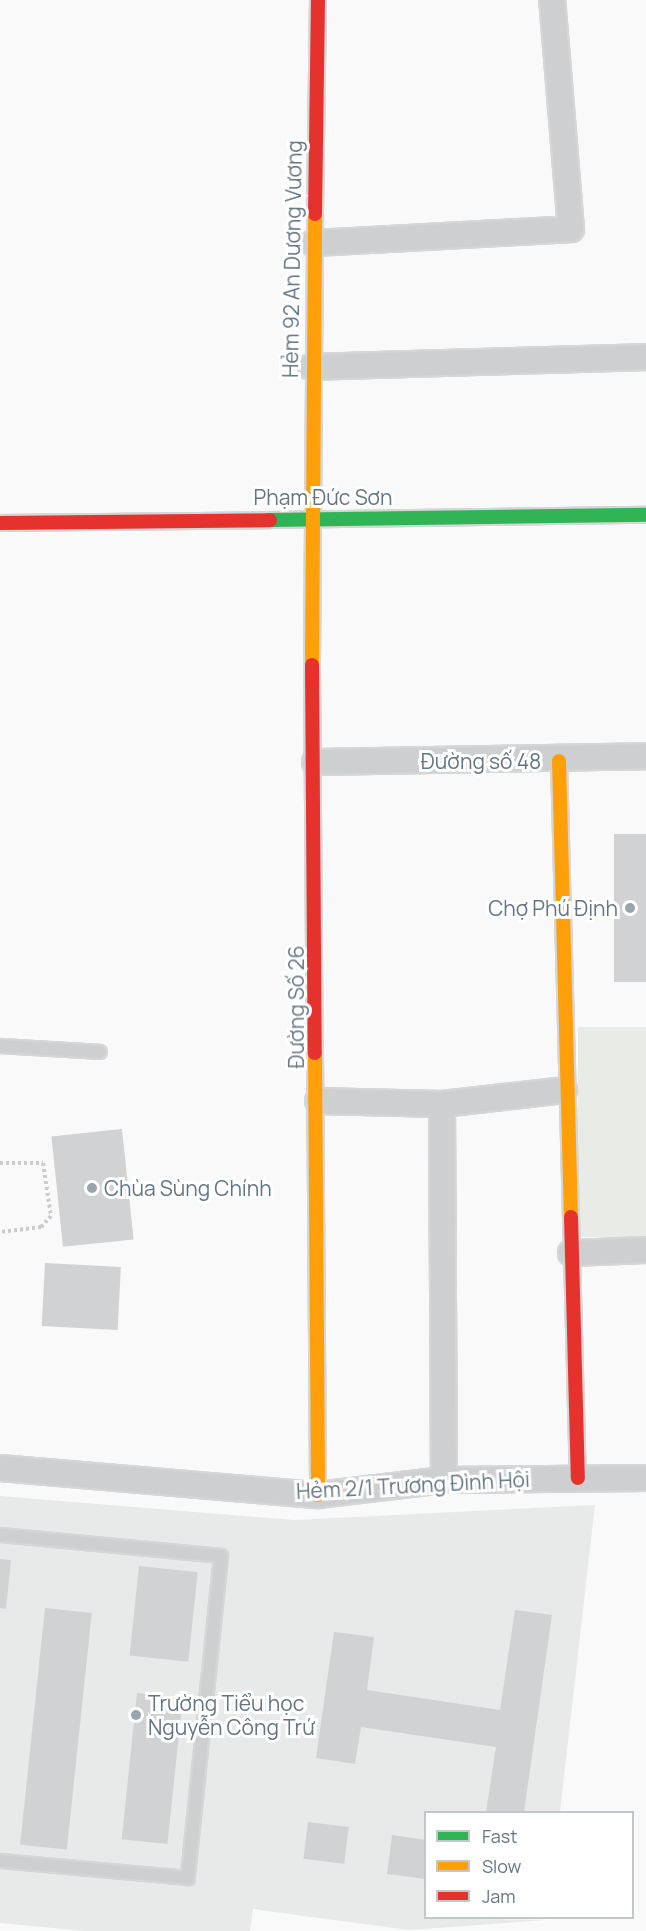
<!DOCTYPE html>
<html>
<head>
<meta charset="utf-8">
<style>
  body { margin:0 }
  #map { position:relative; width:646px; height:1931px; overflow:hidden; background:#f9f9f9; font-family:Manrope,sans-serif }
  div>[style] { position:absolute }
  .built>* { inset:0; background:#e8e9e9 }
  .green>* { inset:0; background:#e8ebe6; transform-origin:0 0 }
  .building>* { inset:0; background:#d0d2d3; transform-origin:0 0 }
  .path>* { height:4px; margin-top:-2px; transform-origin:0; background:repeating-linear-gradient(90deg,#cbcccd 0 3px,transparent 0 6px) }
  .roads { filter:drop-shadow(2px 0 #d5d6d7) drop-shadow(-2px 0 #d5d6d7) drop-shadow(0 2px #d5d6d7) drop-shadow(0 -2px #d5d6d7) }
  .lane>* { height:12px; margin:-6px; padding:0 6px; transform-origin:6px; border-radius:6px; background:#cecfd0 }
  .street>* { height:24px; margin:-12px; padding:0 12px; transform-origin:12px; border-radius:12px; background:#cecfd0 }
  .fast>* { height:14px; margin:-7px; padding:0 7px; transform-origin:7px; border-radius:7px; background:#30b455 }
  .slow>* { height:14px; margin:-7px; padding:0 7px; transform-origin:7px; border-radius:7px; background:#ff9f0a }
  .jam>* { height:14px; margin:-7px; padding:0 7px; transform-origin:7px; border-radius:7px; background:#e5322d }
  .dots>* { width:16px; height:16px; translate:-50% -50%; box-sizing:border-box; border:3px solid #fff; border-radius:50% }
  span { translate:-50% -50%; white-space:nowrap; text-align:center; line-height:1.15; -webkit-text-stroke:6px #fff; paint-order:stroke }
  .street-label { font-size:21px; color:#657683 }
  .poi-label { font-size:21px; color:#657683 }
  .right { translate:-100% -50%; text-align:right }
  .left { translate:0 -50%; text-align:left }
  .legend { position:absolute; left:424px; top:1811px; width:210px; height:108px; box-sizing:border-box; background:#fff; border:2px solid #c1c8cd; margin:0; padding:8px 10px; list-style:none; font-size:18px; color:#657683 }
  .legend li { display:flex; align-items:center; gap:12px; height:30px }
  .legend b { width:30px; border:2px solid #c1c8cd }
</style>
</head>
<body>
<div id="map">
  <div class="built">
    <div style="clip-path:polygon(0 1496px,294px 1520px,595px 1505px,560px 1812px,426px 1812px,426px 1918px,547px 1920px,409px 1930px,253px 1909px,250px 1931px,85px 1931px,0 1923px)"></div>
  </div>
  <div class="green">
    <div style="left:578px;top:1027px;width:68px;height:210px"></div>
  </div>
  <div class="building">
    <div style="left:646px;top:834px;width:148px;height:32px;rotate:90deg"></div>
    <div style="left:122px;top:1129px;width:111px;height:71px;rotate:84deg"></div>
    <div style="left:45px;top:1263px;width:76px;height:63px;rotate:3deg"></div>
    <div style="clip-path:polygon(0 1559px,11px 1560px,6px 1609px,0 1608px)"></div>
    <div style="left:139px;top:1566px;width:59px;height:90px;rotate:6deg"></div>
    <div style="left:45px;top:1608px;width:47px;height:238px;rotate:6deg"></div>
    <div style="clip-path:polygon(515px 1610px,552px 1615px,524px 1812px,486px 1812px,496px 1747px,361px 1727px,355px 1764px,316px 1758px,334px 1632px,374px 1637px,367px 1690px,500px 1710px)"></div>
    <div style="left:137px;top:1693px;width:46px;height:147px;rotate:6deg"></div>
    <div style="left:308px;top:1822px;width:41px;height:37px;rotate:7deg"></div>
    <div style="clip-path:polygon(392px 1835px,426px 1840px,426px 1879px,387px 1874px)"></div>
  </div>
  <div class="path">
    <div style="left:0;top:1163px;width:43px"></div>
    <div style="left:43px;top:1163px;width:54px;rotate:81.4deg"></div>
    <div style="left:51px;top:1216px;width:15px;rotate:132deg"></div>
    <div style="left:41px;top:1227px;width:41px;rotate:173deg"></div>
  </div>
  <div class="roads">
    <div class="lane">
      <div style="left:0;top:1046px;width:100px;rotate:3.4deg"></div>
      <div style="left:0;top:1535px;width:222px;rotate:5.4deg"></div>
      <div style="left:221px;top:1556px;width:324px;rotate:95.9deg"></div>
      <div style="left:188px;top:1878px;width:189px;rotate:-174.8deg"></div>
    </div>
    <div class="street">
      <div style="left:313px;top:243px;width:258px;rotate:-3.1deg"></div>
      <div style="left:571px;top:229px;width:230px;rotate:-94.7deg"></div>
      <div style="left:311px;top:367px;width:335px;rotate:-1.7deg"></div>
      <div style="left:315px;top:762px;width:331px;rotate:-1deg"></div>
      <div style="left:318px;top:1101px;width:124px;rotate:1.4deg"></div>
      <div style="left:442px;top:1104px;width:123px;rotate:-6.5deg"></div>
      <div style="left:442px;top:1104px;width:376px;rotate:89.7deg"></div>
      <div style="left:571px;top:1253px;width:75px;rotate:-2.3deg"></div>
      <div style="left:0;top:1468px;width:319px;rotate:4.9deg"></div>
      <div style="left:318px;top:1495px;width:127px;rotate:-6.8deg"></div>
      <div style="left:444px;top:1480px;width:202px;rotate:-0.6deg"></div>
    </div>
    <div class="fast">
      <div style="left:270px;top:520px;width:376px;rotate:-0.8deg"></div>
    </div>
    <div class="slow">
      <div style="left:312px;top:665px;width:451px;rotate:-89.6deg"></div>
      <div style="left:559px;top:761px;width:456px;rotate:88.5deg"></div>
      <div style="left:315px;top:1053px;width:442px;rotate:89.6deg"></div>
    </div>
    <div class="jam">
      <div style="left:315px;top:214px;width:214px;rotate:-89.2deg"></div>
      <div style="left:0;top:523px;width:270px;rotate:-0.6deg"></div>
      <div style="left:312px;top:665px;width:388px;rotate:89.6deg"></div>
      <div style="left:571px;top:1217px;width:261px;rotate:88.5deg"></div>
    </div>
  </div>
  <div class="dots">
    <div style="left:630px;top:908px;background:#99a4ac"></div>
    <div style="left:92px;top:1188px;background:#99a4ac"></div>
    <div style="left:136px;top:1715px;background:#99a4ac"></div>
  </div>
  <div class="street-label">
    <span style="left:292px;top:259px;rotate:-89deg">Hẻm 92 An Dương Vương</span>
    <span style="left:323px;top:497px">Phạm Đức Sơn</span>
    <span style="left:481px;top:761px">Đường số 48</span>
    <span style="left:296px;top:1007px;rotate:-90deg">Đường Số 26</span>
    <span style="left:413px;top:1485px;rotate:-3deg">Hẻm 2/1 Trương Đình Hội</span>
  </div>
  <div class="poi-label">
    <span class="right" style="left:618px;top:908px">Chợ Phú Định</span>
    <span class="left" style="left:104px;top:1188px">Chùa Sùng Chính</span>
    <span class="left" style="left:148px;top:1715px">Trường Tiểu học<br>Nguyễn Công Trứ</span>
  </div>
  <ul class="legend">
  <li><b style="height:8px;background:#30b455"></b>Fast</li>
  <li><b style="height:8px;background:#ff9f0a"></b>Slow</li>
  <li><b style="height:8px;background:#e5322d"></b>Jam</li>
  </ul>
</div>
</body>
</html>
